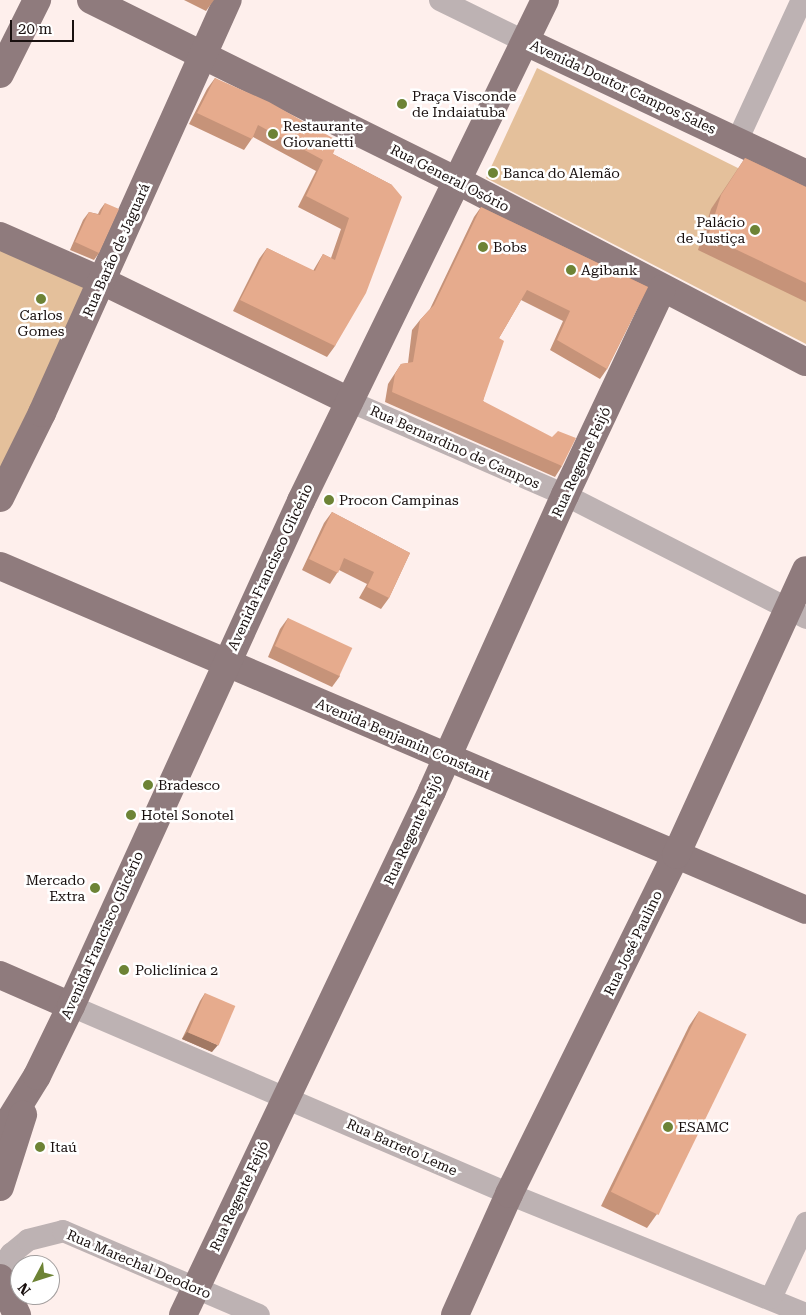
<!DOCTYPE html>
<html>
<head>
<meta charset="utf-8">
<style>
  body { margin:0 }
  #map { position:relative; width:806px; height:1315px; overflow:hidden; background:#feefec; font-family:"Roboto Serif",serif }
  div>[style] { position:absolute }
  .green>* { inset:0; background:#e4c09b }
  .minor>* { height:22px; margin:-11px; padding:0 11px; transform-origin:11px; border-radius:11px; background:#bdb2b3 }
  .major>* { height:28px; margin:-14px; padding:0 14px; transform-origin:14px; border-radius:14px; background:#8f7b7d }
  .wall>* { inset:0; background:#c69379 }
  .shaded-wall>* { inset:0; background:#a17863 }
  .building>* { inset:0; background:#e6ab8d; transform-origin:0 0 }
  .dots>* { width:14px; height:14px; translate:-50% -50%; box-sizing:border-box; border:2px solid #fff; border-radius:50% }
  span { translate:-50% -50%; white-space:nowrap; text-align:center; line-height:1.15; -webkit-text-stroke:5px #fff; paint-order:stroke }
  .street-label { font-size:14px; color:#19100f }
  .poi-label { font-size:14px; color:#19100f }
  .left { translate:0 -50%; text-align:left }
  .right { translate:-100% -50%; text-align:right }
  .north { position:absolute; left:10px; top:1255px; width:50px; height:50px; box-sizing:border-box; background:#fff; border:1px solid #a39f9f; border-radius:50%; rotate:230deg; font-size:14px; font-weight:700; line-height:20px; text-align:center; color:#19100f }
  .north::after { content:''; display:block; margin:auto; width:18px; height:22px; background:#6d8335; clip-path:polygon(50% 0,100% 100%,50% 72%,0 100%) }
  .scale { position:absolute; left:10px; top:20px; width:64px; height:22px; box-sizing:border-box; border:2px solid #19100f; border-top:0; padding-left:6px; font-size:15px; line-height:18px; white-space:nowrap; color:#19100f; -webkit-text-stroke:4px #fff; paint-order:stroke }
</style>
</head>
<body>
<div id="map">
  <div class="green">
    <div style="clip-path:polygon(537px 68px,806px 202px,806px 344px,486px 178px)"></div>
    <div style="clip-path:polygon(0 249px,105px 288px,0 504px)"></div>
  </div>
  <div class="minor">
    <div style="left:440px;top:0;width:96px;rotate:26deg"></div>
    <div style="left:737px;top:141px;width:155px;rotate:-65.3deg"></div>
    <div style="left:349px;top:401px;width:236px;rotate:23.5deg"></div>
    <div style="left:565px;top:495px;width:271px;rotate:27deg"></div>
    <div style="left:71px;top:1006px;width:477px;rotate:23.2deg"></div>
    <div style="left:509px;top:1194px;width:320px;rotate:22deg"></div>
    <div style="left:0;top:1269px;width:19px;rotate:-54deg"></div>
    <div style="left:11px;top:1254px;width:22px;rotate:-39deg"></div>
    <div style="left:28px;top:1240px;width:36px;rotate:-14deg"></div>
    <div style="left:63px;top:1231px;width:213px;rotate:23.2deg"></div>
    <div style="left:771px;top:1298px;width:83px;rotate:-65deg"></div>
  </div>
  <div class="major">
    <div style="left:91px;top:0;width:409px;rotate:26.3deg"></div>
    <div style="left:458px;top:181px;width:392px;rotate:27.5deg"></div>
    <div style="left:526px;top:42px;width:310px;rotate:25.2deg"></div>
    <div style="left:0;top:74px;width:83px;rotate:-63.4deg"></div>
    <div style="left:0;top:236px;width:111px;rotate:23.8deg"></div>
    <div style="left:102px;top:281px;width:275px;rotate:25.9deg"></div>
    <div style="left:0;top:498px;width:95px;rotate:-63.7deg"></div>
    <div style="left:42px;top:413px;width:453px;rotate:-65.8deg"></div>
    <div style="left:0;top:566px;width:876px;rotate:23.11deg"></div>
    <div style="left:0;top:975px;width:77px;rotate:23.6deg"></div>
    <div style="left:0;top:1136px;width:70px;rotate:-58.3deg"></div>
    <div style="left:37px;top:1076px;width:78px;rotate:-64.1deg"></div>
    <div style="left:71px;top:1006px;width:555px;rotate:-65.51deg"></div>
    <div style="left:301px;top:501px;width:557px;rotate:-64.03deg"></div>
    <div style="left:0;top:1187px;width:76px;rotate:-72.3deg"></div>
    <div style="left:0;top:1278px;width:41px;rotate:65.3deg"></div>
    <div style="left:183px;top:1315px;width:580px;rotate:-64.58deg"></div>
    <div style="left:432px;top:791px;width:325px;rotate:-65.8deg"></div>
    <div style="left:565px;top:495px;width:228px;rotate:-64.8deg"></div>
    <div style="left:455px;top:1315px;width:133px;rotate:-65.9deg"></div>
    <div style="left:509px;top:1194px;width:378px;rotate:-63.8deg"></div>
    <div style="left:676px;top:855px;width:313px;rotate:-65.5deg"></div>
  </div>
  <div class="wall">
    <div style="clip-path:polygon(184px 0,214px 0,206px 11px)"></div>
    <div style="clip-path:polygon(215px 78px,333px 154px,392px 185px,335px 346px,327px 357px,233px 311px,259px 259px,267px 248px,313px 271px,323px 254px,331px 258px,341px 229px,298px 207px,316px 171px,253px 137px,244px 150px,189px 124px,207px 89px)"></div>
    <div style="clip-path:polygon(745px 158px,806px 187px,806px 302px,698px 250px,711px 209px)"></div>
    <div style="clip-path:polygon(105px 203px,99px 253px,94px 260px,70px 250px,83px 220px,89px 212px,98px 214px,100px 210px)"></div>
    <div style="clip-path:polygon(481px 207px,648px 287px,607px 369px,600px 379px,550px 350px,563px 321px,521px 300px,499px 338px,483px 401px,562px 466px,555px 477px,385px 402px,388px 384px,401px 364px,408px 363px,412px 330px,420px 320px,430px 309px,474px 217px)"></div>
    <div style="clip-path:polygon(332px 512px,410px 553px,389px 598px,381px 609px,359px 598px,367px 584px,339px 570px,330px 584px,302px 570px,324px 523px)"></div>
    <div style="clip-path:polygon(288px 618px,340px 676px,332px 687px,268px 657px,280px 629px)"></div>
    <div style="clip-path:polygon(205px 993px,212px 1052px,182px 1039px,200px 1001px)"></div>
    <div style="clip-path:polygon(699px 1011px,657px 1214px,647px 1228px,601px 1206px,689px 1026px)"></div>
  </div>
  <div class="shaded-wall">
    <div style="clip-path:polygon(187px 1032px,218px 1045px,212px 1052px,182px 1039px)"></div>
  </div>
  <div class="building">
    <div style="clip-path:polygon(215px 78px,269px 102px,338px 141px,333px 154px,392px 185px,402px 197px,366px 293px,335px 346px,240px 300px,267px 248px,315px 271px,323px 254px,335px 260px,349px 218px,306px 196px,323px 160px,258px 125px,252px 139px,197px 113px)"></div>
    <div style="clip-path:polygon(745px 158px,806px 187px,806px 283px,708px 236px,721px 195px)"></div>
    <div style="clip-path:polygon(105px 203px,119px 209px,99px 253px,75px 242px,89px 212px,100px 215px)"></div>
    <div style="clip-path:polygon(481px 207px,648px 287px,607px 369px,557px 340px,570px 311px,527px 290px,499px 338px,504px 341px,483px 401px,552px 437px,558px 431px,576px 438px,562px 466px,392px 392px,395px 374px,401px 364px,413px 362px,420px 320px,434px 305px)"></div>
    <div style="clip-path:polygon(332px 512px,410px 553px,389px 598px,367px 587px,374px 572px,344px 558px,338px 573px,309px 559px)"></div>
    <div style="left:288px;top:618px;width:71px;height:31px;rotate:25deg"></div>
    <div style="left:205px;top:993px;width:33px;height:43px;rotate:23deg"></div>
    <div style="left:699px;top:1011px;width:53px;height:201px;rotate:26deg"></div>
  </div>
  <div class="dots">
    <div style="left:402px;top:104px;background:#6d8335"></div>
    <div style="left:273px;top:134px;background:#6d8335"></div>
    <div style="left:493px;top:173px;background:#6d8335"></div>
    <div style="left:755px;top:230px;background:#6d8335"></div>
    <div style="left:483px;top:247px;background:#6d8335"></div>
    <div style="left:571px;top:270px;background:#6d8335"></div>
    <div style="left:41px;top:299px;background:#6d8335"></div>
    <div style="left:329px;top:500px;background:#6d8335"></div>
    <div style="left:148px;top:785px;background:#6d8335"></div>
    <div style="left:131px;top:815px;background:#6d8335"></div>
    <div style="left:95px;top:888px;background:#6d8335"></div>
    <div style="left:124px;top:970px;background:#6d8335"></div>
    <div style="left:668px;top:1127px;background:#6d8335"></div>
    <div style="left:40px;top:1147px;background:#6d8335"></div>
  </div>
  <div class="street-label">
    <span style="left:623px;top:87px;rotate:25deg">Avenida Doutor Campos Sales</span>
    <span style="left:450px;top:178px;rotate:27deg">Rua General Osório</span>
    <span style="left:116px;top:250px;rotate:-66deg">Rua Barão de Jaguará</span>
    <span style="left:455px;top:447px;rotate:24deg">Rua Bernardino de Campos</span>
    <span style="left:581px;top:462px;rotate:-65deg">Rua Regente Feijó</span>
    <span style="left:270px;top:567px;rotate:-65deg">Avenida Francisco Glicério</span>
    <span style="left:403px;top:739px;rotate:23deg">Avenida Benjamin Constant</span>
    <span style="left:413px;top:830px;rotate:-65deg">Rua Regente Feijó</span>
    <span style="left:102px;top:935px;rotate:-66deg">Avenida Francisco Glicério</span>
    <span style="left:633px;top:943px;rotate:-64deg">Rua José Paulino</span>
    <span style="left:402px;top:1147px;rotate:24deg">Rua Barreto Leme</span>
    <span style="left:239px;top:1196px;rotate:-65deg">Rua Regente Feijó</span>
    <span style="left:139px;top:1264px;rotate:23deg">Rua Marechal Deodoro</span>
  </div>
  <div class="poi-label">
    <span class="left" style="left:412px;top:104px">Praça Visconde<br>de Indaiatuba</span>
    <span class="left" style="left:283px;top:134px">Restaurante<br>Giovanetti</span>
    <span class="left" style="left:503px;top:173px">Banca do Alemão</span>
    <span class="right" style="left:745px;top:230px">Palácio<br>de Justiça</span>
    <span class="left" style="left:493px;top:247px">Bobs</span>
    <span class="left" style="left:581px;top:270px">Agibank</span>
    <span style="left:41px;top:323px">Carlos<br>Gomes</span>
    <span class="left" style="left:339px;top:500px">Procon Campinas</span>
    <span class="left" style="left:158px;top:785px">Bradesco</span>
    <span class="left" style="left:141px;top:815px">Hotel Sonotel</span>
    <span class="right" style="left:85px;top:888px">Mercado<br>Extra</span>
    <span class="left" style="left:135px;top:970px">Policlínica 2</span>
    <span class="left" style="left:678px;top:1127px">ESAMC</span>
    <span class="left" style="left:50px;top:1147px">Itaú</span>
  </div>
  <div class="north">N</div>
  <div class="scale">20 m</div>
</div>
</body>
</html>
